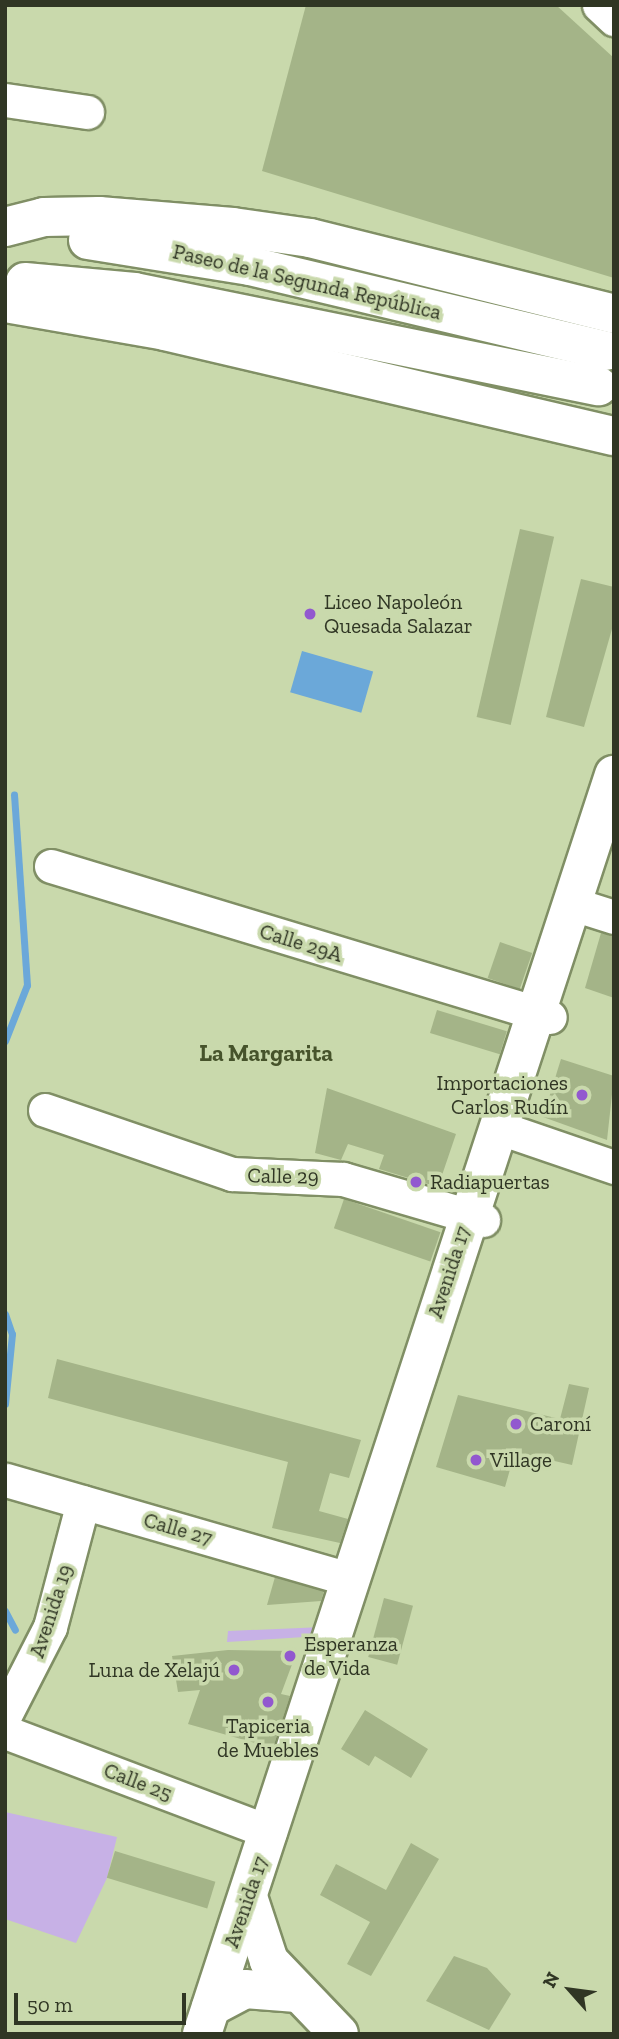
<!DOCTYPE html>
<html>
<head>
<meta charset="utf-8">
<style>
  body { margin:0 }
  #map { position:relative; width:619px; height:2039px; overflow:hidden; background:#c9d9ac; font-family:"Zilla Slab",serif }
  div>[style] { position:absolute }
  .green>* { inset:0; background:#c7b1e6 }
  .water>* { inset:0; background:#6ba8d9; transform-origin:0 0 }
  .stream>* { height:7px; margin:-3.5px; padding:0 3.5px; transform-origin:3.5px; border-radius:3.5px; background:#6ba8d9 }
  .building>* { inset:0; background:#a4b488; transform-origin:0 0 }
  .roads { filter:drop-shadow(2px 0 #808f65) drop-shadow(-2px 0 #808f65) drop-shadow(0 2px #808f65) drop-shadow(0 -2px #808f65) }
  .minor>* { height:33px; margin:-16.5px; padding:0 16.5px; transform-origin:16.5px; border-radius:16.5px; background:#fff }
  .major>* { height:38px; margin:-19px; padding:0 19px; transform-origin:19px; border-radius:19px; background:#fff }
  .highway>* { height:38px; margin:-19px; padding:0 19px; transform-origin:19px; border-radius:19px; background:#fff }
  .dots>* { width:19px; height:19px; translate:-50% -50%; box-sizing:border-box; border:4px solid #c9d9ac; border-radius:50% }
  span { translate:-50% -50%; white-space:nowrap; text-align:center; line-height:1.15; -webkit-text-stroke:7px #c9d9ac; paint-order:stroke }
  .street-label { font-size:21px; color:#303624 }
  .poi-label { font-size:21px; color:#303624 }
  .left { translate:0 -50%; text-align:left }
  .right { translate:-100% -50%; text-align:right }
  .neighbourhood-label { font-size:23px; color:#46532b; font-weight:700 }
  .frame { position:absolute; inset:0; border:7px solid #303624; pointer-events:none }
  .north { position:absolute; left:535px; top:1955px; width:70px; height:70px; -webkit-text-stroke:5px #c9d9ac; paint-order:stroke; rotate:298deg; font-size:19px; font-weight:700; line-height:28px; text-align:center; color:#303624 }
  .north::after { content:''; display:block; margin:auto; width:24px; height:32px; background:#303624; clip-path:polygon(50% 0,100% 100%,50% 72%,0 100%) }
  .scale { position:absolute; left:14px; top:1993px; width:172px; height:32px; box-sizing:border-box; border:4px solid #303624; border-top:0; padding-left:9px; font-size:21px; line-height:24px; white-space:nowrap; color:#303624; -webkit-text-stroke:5px #c9d9ac; paint-order:stroke }
</style>
</head>
<body>
<div id="map">
  <div class="green">
    <div style="clip-path:polygon(323px 1627px,320px 1636px,227px 1642px,228px 1631px)"></div>
    <div style="clip-path:polygon(5px 1812px,117px 1837px,107px 1878px,76px 1943px,5px 1919px)"></div>
  </div>
  <div class="water">
    <div style="left:302px;top:651px;width:74px;height:43px;rotate:16deg"></div>
  </div>
  <div class="stream">
    <div style="left:5px;top:1041px;width:60px;rotate:-68.6deg"></div>
    <div style="left:27px;top:985px;width:191px;rotate:-93.9deg"></div>
    <div style="left:5px;top:1314px;width:21px;rotate:71deg"></div>
    <div style="left:12px;top:1334px;width:70px;rotate:95.7deg"></div>
    <div style="left:5px;top:1611px;width:21px;rotate:62deg"></div>
  </div>
  <div class="building">
    <div style="clip-path:polygon(306px 5px,556px 5px,614px 58px,614px 278px,262px 171px)"></div>
    <div style="left:520px;top:529px;width:35px;height:193px;rotate:13deg"></div>
    <div style="clip-path:polygon(581px 579px,614px 587px,614px 622px,584px 727px,546px 717px)"></div>
    <div style="clip-path:polygon(601px 933px,614px 936px,614px 998px,585px 988px)"></div>
    <div style="left:500px;top:942px;width:34px;height:38px;rotate:19deg"></div>
    <div style="left:437px;top:1010px;width:73px;height:24px;rotate:17deg"></div>
    <div style="clip-path:polygon(561px 1059px,614px 1076px,607px 1140px,543px 1117px)"></div>
    <div style="clip-path:polygon(327px 1088px,456px 1134px,438px 1187px,379px 1169px,384px 1155px,348px 1144px,341px 1160px,315px 1153px)"></div>
    <div style="left:344px;top:1199px;width:102px;height:31px;rotate:19deg"></div>
    <div style="clip-path:polygon(57px 1359px,361px 1440px,349px 1478px,330px 1473px,319px 1511px,348px 1519px,340px 1543px,272px 1528px,288px 1462px,48px 1398px)"></div>
    <div style="clip-path:polygon(569px 1384px,589px 1388px,572px 1465px,515px 1452px,505px 1487px,436px 1467px,458px 1395px,560px 1419px)"></div>
    <div style="clip-path:polygon(275px 1577px,324px 1591px,321px 1601px,267px 1605px)"></div>
    <div style="left:384px;top:1598px;width:30px;height:61px;rotate:15deg"></div>
    <div style="clip-path:polygon(228px 1650px,297px 1651px,281px 1694px,290px 1696px,273px 1748px,188px 1724px,200px 1690px,178px 1692px,172px 1656px)"></div>
    <div style="clip-path:polygon(365px 1710px,428px 1749px,411px 1778px,375px 1756px,369px 1766px,341px 1749px)"></div>
    <div style="clip-path:polygon(411px 1843px,439px 1859px,371px 1976px,347px 1964px,370px 1922px,320px 1895px,336px 1864px,386px 1890px)"></div>
    <div style="left:115px;top:1851px;width:105px;height:28px;rotate:17deg"></div>
    <div style="clip-path:polygon(454px 1956px,487px 1968px,511px 1994px,489px 2030px,426px 2001px)"></div>
  </div>
  <div class="roads">
    <div class="minor">
      <div style="left:599px;top:5px;width:21px;rotate:43deg"></div>
      <div style="left:5px;top:100px;width:83px;rotate:8.3deg"></div>
      <div style="left:51px;top:866px;width:521px;rotate:16.84deg"></div>
      <div style="left:573px;top:904px;width:43px;rotate:17.6deg"></div>
      <div style="left:45px;top:1110px;width:198px;rotate:18.9deg"></div>
      <div style="left:232px;top:1174px;width:111px;rotate:2.6deg"></div>
      <div style="left:343px;top:1179px;width:146px;rotate:16.3deg"></div>
      <div style="left:497px;top:1127px;width:124px;rotate:18.9deg"></div>
      <div style="left:6px;top:1480px;width:358px;rotate:16.1deg"></div>
      <div style="left:5px;top:1715px;width:99px;rotate:-62.9deg"></div>
      <div style="left:50px;top:1627px;width:129px;rotate:-75.2deg"></div>
      <div style="left:5px;top:1732px;width:283px;rotate:20.7deg"></div>
    </div>
    <div class="major">
      <div style="left:248px;top:1897px;width:67px;rotate:71.8deg"></div>
      <div style="left:269px;top:1961px;width:101px;rotate:46.2deg"></div>
      <div style="left:211px;top:2007px;width:38px;rotate:-28deg"></div>
      <div style="left:245px;top:1989px;width:52px;rotate:4.4deg"></div>
      <div style="left:202px;top:2034px;width:1325px;rotate:-71.88deg"></div>
    </div>
    <div class="highway">
      <div style="left:5px;top:227px;width:40px;rotate:-14.4deg"></div>
      <div style="left:44px;top:217px;width:55px;rotate:-1deg"></div>
      <div style="left:99px;top:216px;width:134px;rotate:4.7deg"></div>
      <div style="left:233px;top:227px;width:78px;rotate:8.1deg"></div>
      <div style="left:310px;top:238px;width:313px;rotate:14deg"></div>
      <div style="left:88px;top:240px;width:164px;rotate:9.1deg"></div>
      <div style="left:250px;top:266px;width:366px;rotate:13.4deg"></div>
      <div style="left:25px;top:282px;width:110px;rotate:5.2deg"></div>
      <div style="left:135px;top:292px;width:473px;rotate:11.5deg"></div>
      <div style="left:5px;top:303px;width:162px;rotate:9.9deg"></div>
      <div style="left:165px;top:331px;width:461px;rotate:13.2deg"></div>
    </div>
  </div>
  <div class="dots">
    <div style="left:310px;top:614px;background:#9258cf"></div>
    <div style="left:582px;top:1095px;background:#9258cf"></div>
    <div style="left:416px;top:1182px;background:#9258cf"></div>
    <div style="left:516px;top:1424px;background:#9258cf"></div>
    <div style="left:476px;top:1460px;background:#9258cf"></div>
    <div style="left:290px;top:1656px;background:#9258cf"></div>
    <div style="left:234px;top:1670px;background:#9258cf"></div>
    <div style="left:268px;top:1702px;background:#9258cf"></div>
  </div>
  <div class="street-label">
    <span style="left:307px;top:282px;rotate:13deg">Paseo de la Segunda República</span>
    <span style="left:301px;top:943px;rotate:17deg">Calle 29A</span>
    <span style="left:283px;top:1176px;rotate:1deg">Calle 29</span>
    <span style="left:449px;top:1272px;rotate:-72deg">Avenida 17</span>
    <span style="left:178px;top:1529px;rotate:16deg">Calle 27</span>
    <span style="left:51px;top:1611px;rotate:-72deg">Avenida 19</span>
    <span style="left:138px;top:1782px;rotate:21deg">Calle 25</span>
    <span style="left:246px;top:1902px;rotate:-71deg">Avenida 17</span>
  </div>
  <div class="poi-label">
    <span class="left" style="left:324px;top:614px">Liceo Napoleón<br>Quesada Salazar</span>
    <span class="right" style="left:568px;top:1095px">Importaciones<br>Carlos Rudín</span>
    <span class="left" style="left:430px;top:1182px">Radiapuertas</span>
    <span class="left" style="left:530px;top:1424px">Caroní</span>
    <span class="left" style="left:490px;top:1460px">Village</span>
    <span class="left" style="left:304px;top:1656px">Esperanza<br>de Vida</span>
    <span class="right" style="left:220px;top:1670px">Luna de Xelajú</span>
    <span style="left:268px;top:1738px">Tapiceria<br>de Muebles</span>
  </div>
  <div class="neighbourhood-label">
    <span style="left:266px;top:1053px">La Margarita</span>
  </div>
  <div class="frame"></div>
  <div class="north">N</div>
  <div class="scale">50 m</div>
</div>
</body>
</html>
